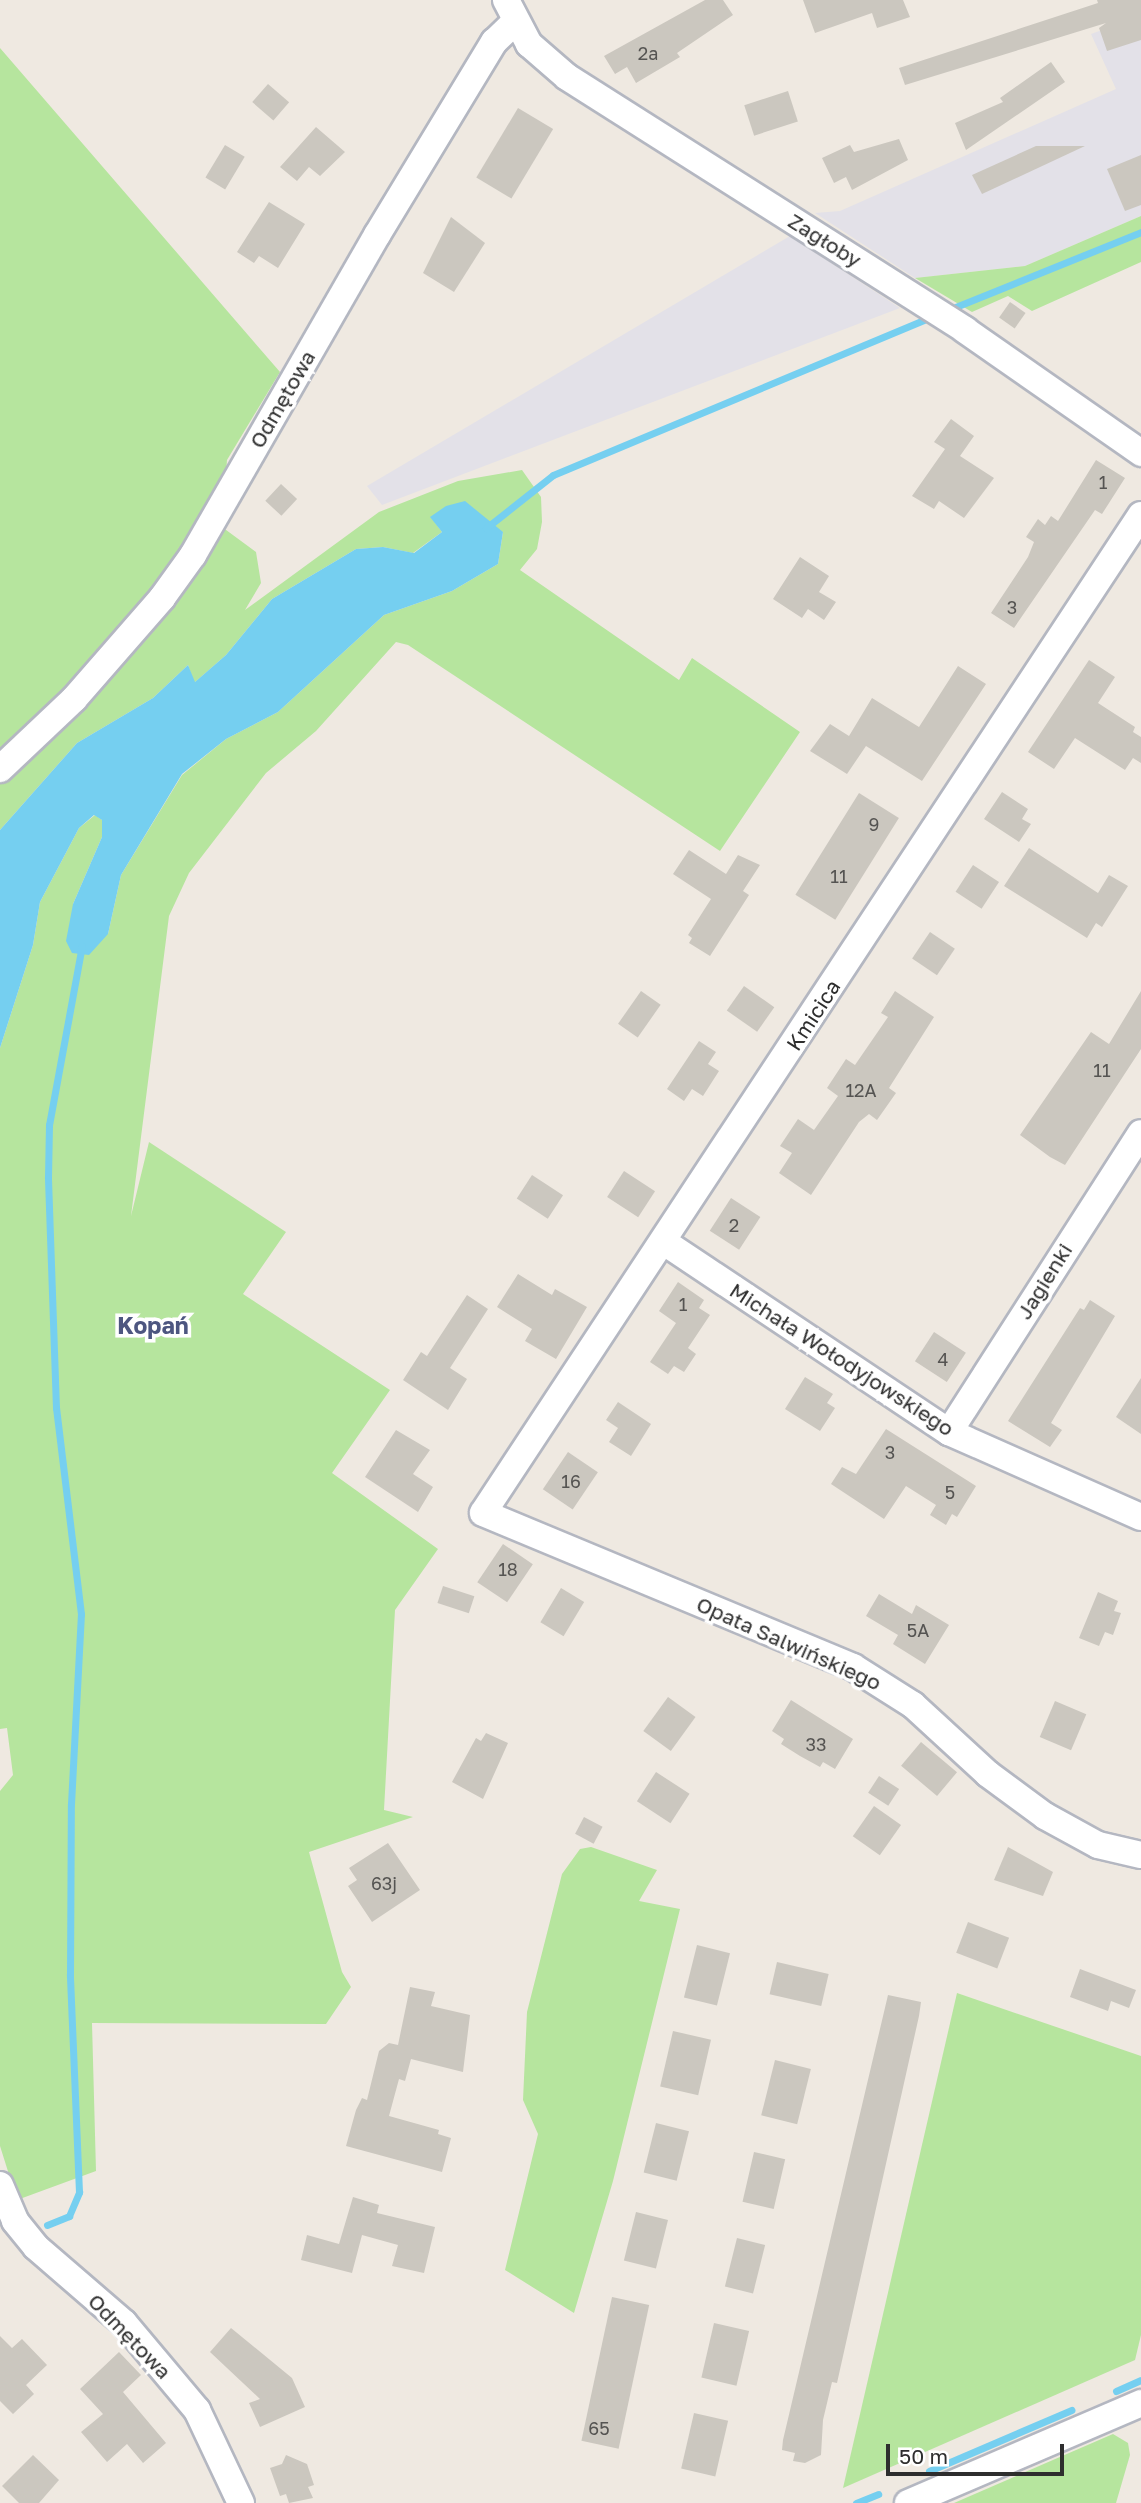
<!DOCTYPE html>
<html>
<head>
<meta charset="utf-8">
<style>
  body { margin:0 }
  #map { position:relative; width:1141px; height:2503px; overflow:hidden; background:#efe9e1; font-family:"Golos Text",sans-serif }
  div>[style] { position:absolute }
  .industrial>* { inset:0; background:#e3e1e8 }
  .green>* { inset:0; background:#b6e59e }
  .water>* { inset:0; background:#75cff0 }
  .stream>* { height:7px; margin:-3.5px; padding:0 3.5px; transform-origin:3.5px; border-radius:3.5px; background:#75cff0 }
  .building>* { inset:0; background:#cbc7bf; transform-origin:0 0 }
  .roads { filter:drop-shadow(2px 0 #b4b7c1) drop-shadow(-2px 0 #b4b7c1) drop-shadow(0 2px #b4b7c1) drop-shadow(0 -2px #b4b7c1) }
  .minor>* { height:26px; margin:-13px; padding:0 13px; transform-origin:13px; border-radius:13px; background:#fff }
  span { translate:-50% -50%; white-space:nowrap; text-align:center; line-height:1.15; -webkit-text-stroke:7px #fff; paint-order:stroke }
  .number-label { font-size:18px; color:#555452 }
  .number-label span { -webkit-text-stroke-width:0 }
  .street-label { font-size:21px; color:#2e2e2e }
  .neighbourhood-label { font-size:23px; color:#4d5680; font-weight:700 }
  .scale { position:absolute; left:886px; top:2444px; width:178px; height:32px; box-sizing:border-box; border:4px solid #2e2e2e; border-top:0; padding-left:9px; font-size:21px; line-height:24px; white-space:nowrap; color:#2e2e2e; -webkit-text-stroke:5px #fff; paint-order:stroke }
</style>
</head>
<body>
<div id="map">
  <div class="industrial">
    <div style="clip-path:polygon(1141px 16px,1141px 216px,1025px 266px,915px 278px,815px 213px,840px 211px,1116px 89px,1091px 34px)"></div>
    <div style="clip-path:polygon(790px 236px,900px 308px,382px 505px,367px 486px)"></div>
  </div>
  <div class="green">
    <div style="clip-path:polygon(0 48px,280px 372px,227px 460px,222px 527px,256px 552px,261px 583px,245px 610px,379px 512px,458px 481px,522px 470px,541px 497px,542px 522px,537px 549px,520px 570px,679px 680px,692px 658px,800px 732px,720px 851px,408px 645px,396px 642px,316px 731px,266px 773px,189px 873px,169px 916px,131px 1216px,149px 1142px,286px 1232px,243px 1294px,390px 1390px,332px 1473px,438px 1549px,395px 1610px,384px 1810px,413px 1817px,309px 1852px,342px 1972px,351px 1987px,326px 2024px,92px 2023px,96px 2171px,17px 2200px,0 2146px,0 1791px,13px 1775px,7px 1728px,0 1729px,0 1048px,33px 945px,40px 902px,79px 828px,95px 815px,102px 820px,102px 837px,73px 904px,108px 934px,121px 875px,182px 775px,226px 739px,278px 712px,384px 615px,452px 591px,498px 564px,503px 532px,431px 517px,442px 532px,413px 553px,383px 547px,356px 549px,272px 599px,226px 655px,194px 683px,188px 665px,153px 698px,77px 743px,0 830px)"></div>
    <div style="clip-path:polygon(1141px 216px,1141px 262px,1032px 311px,1008px 296px,972px 312px,915px 278px,1025px 266px)"></div>
    <div style="clip-path:polygon(591px 1847px,657px 1870px,639px 1901px,680px 1909px,613px 2181px,574px 2313px,505px 2270px,538px 2134px,523px 2100px,527px 2012px,562px 1874px,580px 1849px)"></div>
    <div style="clip-path:polygon(957px 1993px,1141px 2056px,1141px 2335px,1135px 2360px,843px 2488px)"></div>
    <div style="clip-path:polygon(1113px 2434px,1128px 2443px,1130px 2455px,1116px 2503px,954px 2503px)"></div>
  </div>
  <div class="water">
    <div style="clip-path:polygon(465px 501px,503px 532px,498px 564px,452px 591px,384px 615px,278px 712px,226px 739px,182px 774px,121px 875px,108px 934px,89px 955px,72px 953px,66px 941px,73px 904px,102px 837px,102px 820px,94px 815px,79px 828px,40px 902px,33px 945px,0 1048px,0 830px,77px 743px,153px 698px,188px 665px,195px 682px,226px 655px,272px 599px,356px 549px,383px 547px,414px 553px,442px 532px,430px 517px,446px 506px)"></div>
  </div>
  <div class="stream">
    <div style="left:953px;top:308px;width:203px;rotate:-22deg"></div>
    <div style="left:486px;top:528px;width:85px;rotate:-38.3deg"></div>
    <div style="left:553px;top:475px;width:409px;rotate:-22.7deg"></div>
    <div style="left:47px;top:2225px;width:24px;rotate:-22deg"></div>
    <div style="left:69px;top:2216px;width:26px;rotate:-67deg"></div>
    <div style="left:79px;top:2192px;width:218px;rotate:-92.4deg"></div>
    <div style="left:70px;top:1974px;width:170px;rotate:-89.7deg"></div>
    <div style="left:71px;top:1804px;width:190px;rotate:-87deg"></div>
    <div style="left:81px;top:1614px;width:208px;rotate:-96.9deg"></div>
    <div style="left:56px;top:1408px;width:231px;rotate:-92deg"></div>
    <div style="left:48px;top:1177px;width:52px;rotate:-88.9deg"></div>
    <div style="left:49px;top:1125px;width:182px;rotate:-79.6deg"></div>
    <div style="left:1116px;top:2391px;width:27px;rotate:-24deg"></div>
    <div style="left:929px;top:2471px;width:155px;rotate:-23.2deg"></div>
    <div style="left:856px;top:2503px;width:24px;rotate:-22deg"></div>
  </div>
  <div class="building">
    <div style="clip-path:polygon(705px 0,723px 0,733px 15px,677px 53px,680px 57px,636px 83px,627px 67px,615px 74px,604px 56px)"></div>
    <div style="clip-path:polygon(803px 0,903px 0,910px 17px,877px 28px,872px 13px,815px 33px)"></div>
    <div style="clip-path:polygon(1097px 0,1141px 0,1141px 40px,1107px 51px,1099px 28px,1106px 23px,905px 85px,899px 68px,1098px 3px)"></div>
    <div style="clip-path:polygon(1051px 62px,1065px 82px,966px 150px,955px 123px,1003px 102px,1000px 98px)"></div>
    <div style="left:268px;top:84px;width:28px;height:24px;rotate:41deg"></div>
    <div style="left:788px;top:91px;width:32px;height:46px;rotate:72deg"></div>
    <div style="left:518px;top:108px;width:41px;height:81px;rotate:31deg"></div>
    <div style="clip-path:polygon(316px 127px,345px 152px,320px 176px,309px 167px,297px 181px,280px 167px)"></div>
    <div style="clip-path:polygon(899px 139px,908px 160px,852px 190px,846px 177px,834px 183px,822px 158px,850px 145px,854px 152px)"></div>
    <div style="left:225px;top:145px;width:23px;height:38px;rotate:31deg"></div>
    <div style="clip-path:polygon(1036px 146px,1085px 146px,982px 194px,972px 175px)"></div>
    <div style="clip-path:polygon(1141px 155px,1141px 205px,1125px 211px,1107px 169px)"></div>
    <div style="clip-path:polygon(269px 202px,305px 224px,278px 268px,259px 256px,254px 263px,237px 252px)"></div>
    <div style="clip-path:polygon(451px 217px,485px 243px,454px 292px,423px 273px)"></div>
    <div style="left:1010px;top:302px;width:19px;height:19px;rotate:35deg"></div>
    <div style="clip-path:polygon(951px 419px,974px 436px,960px 456px,994px 478px,964px 518px,939px 501px,934px 509px,912px 496px,945px 449px,934px 442px)"></div>
    <div style="clip-path:polygon(1096px 460px,1125px 478px,1102px 514px,1095px 510px,1014px 628px,991px 613px,1028px 557px,1034px 542px,1026px 537px,1038px 519px,1045px 525px,1051px 516px,1058px 521px)"></div>
    <div style="left:281px;top:484px;width:22px;height:23px;rotate:43deg"></div>
    <div style="clip-path:polygon(800px 557px,829px 576px,819px 592px,836px 602px,824px 620px,808px 609px,802px 618px,773px 599px)"></div>
    <div style="clip-path:polygon(1089px 660px,1115px 677px,1098px 703px,1135px 727px,1133px 732px,1141px 737px,1141px 763px,1133px 758px,1125px 770px,1075px 738px,1054px 769px,1028px 752px)"></div>
    <div style="clip-path:polygon(958px 666px,986px 684px,922px 781px,866px 746px,847px 774px,810px 751px,830px 724px,849px 736px,872px 698px,919px 727px)"></div>
    <div style="clip-path:polygon(1002px 792px,1028px 809px,1022px 819px,1031px 824px,1019px 842px,984px 819px)"></div>
    <div style="left:859px;top:793px;width:47px;height:120px;rotate:32deg"></div>
    <div style="clip-path:polygon(1029px 848px,1098px 893px,1109px 875px,1128px 886px,1102px 927px,1096px 923px,1087px 938px,1004px 886px)"></div>
    <div style="clip-path:polygon(689px 850px,726px 874px,738px 855px,760px 865px,743px 891px,749px 895px,710px 956px,689px 943px,692px 938px,688px 935px,711px 899px,673px 874px)"></div>
    <div style="left:973px;top:865px;width:31px;height:32px;rotate:33deg"></div>
    <div style="left:930px;top:932px;width:30px;height:32px;rotate:34deg"></div>
    <div style="left:744px;top:986px;width:37px;height:30px;rotate:35deg"></div>
    <div style="left:641px;top:991px;width:24px;height:40px;rotate:35deg"></div>
    <div style="clip-path:polygon(895px 991px,934px 1017px,889px 1088px,896px 1093px,877px 1120px,869px 1114px,859px 1122px,811px 1195px,779px 1173px,792px 1153px,780px 1146px,798px 1119px,814px 1130px,838px 1096px,827px 1088px,846px 1059px,855px 1065px,888px 1017px,881px 1013px)"></div>
    <div style="clip-path:polygon(1141px 991px,1141px 1049px,1065px 1165px,1050px 1157px,1020px 1135px,1091px 1032px,1109px 1044px)"></div>
    <div style="clip-path:polygon(699px 1041px,716px 1052px,708px 1064px,719px 1071px,703px 1096px,692px 1089px,684px 1101px,667px 1089px)"></div>
    <div style="left:624px;top:1171px;width:37px;height:31px;rotate:33deg"></div>
    <div style="left:532px;top:1175px;width:37px;height:28px;rotate:33deg"></div>
    <div style="left:731px;top:1198px;width:35px;height:39px;rotate:33deg"></div>
    <div style="clip-path:polygon(518px 1274px,552px 1295px,555px 1289px,587px 1307px,556px 1359px,525px 1341px,532px 1329px,497px 1307px)"></div>
    <div style="clip-path:polygon(678px 1282px,704px 1300px,699px 1308px,710px 1315px,688px 1348px,696px 1354px,684px 1372px,674px 1366px,668px 1374px,650px 1362px,676px 1323px,659px 1311px)"></div>
    <div style="clip-path:polygon(467px 1295px,488px 1309px,450px 1368px,467px 1379px,448px 1410px,403px 1380px,421px 1352px,427px 1356px)"></div>
    <div style="clip-path:polygon(1090px 1300px,1115px 1316px,1051px 1423px,1062px 1430px,1050px 1447px,1008px 1421px,1080px 1308px,1084px 1310px)"></div>
    <div style="left:934px;top:1332px;width:38px;height:35px;rotate:33deg"></div>
    <div style="clip-path:polygon(805px 1377px,833px 1394px,827px 1403px,835px 1408px,820px 1431px,785px 1409px)"></div>
    <div style="clip-path:polygon(1141px 1378px,1141px 1434px,1116px 1417px)"></div>
    <div style="clip-path:polygon(618px 1402px,651px 1424px,631px 1456px,609px 1442px,618px 1428px,606px 1420px)"></div>
    <div style="clip-path:polygon(886px 1429px,976px 1486px,957px 1517px,952px 1514px,946px 1525px,930px 1515px,936px 1505px,906px 1486px,884px 1519px,831px 1484px,842px 1467px,856px 1474px)"></div>
    <div style="clip-path:polygon(396px 1430px,430px 1450px,413px 1474px,433px 1487px,418px 1512px,365px 1477px)"></div>
    <div style="left:568px;top:1452px;width:36px;height:45px;rotate:34deg"></div>
    <div style="left:503px;top:1544px;width:36px;height:46px;rotate:34deg"></div>
    <div style="left:443px;top:1586px;width:33px;height:18px;rotate:18deg"></div>
    <div style="left:561px;top:1588px;width:27px;height:40px;rotate:31deg"></div>
    <div style="clip-path:polygon(1098px 1592px,1118px 1601px,1114px 1611px,1121px 1613px,1113px 1635px,1105px 1632px,1099px 1646px,1079px 1638px)"></div>
    <div style="clip-path:polygon(879px 1594px,912px 1614px,916px 1605px,949px 1625px,925px 1664px,893px 1644px,898px 1635px,866px 1616px)"></div>
    <div style="left:668px;top:1697px;width:34px;height:42px;rotate:36deg"></div>
    <div style="clip-path:polygon(791px 1700px,853px 1739px,835px 1769px,823px 1762px,820px 1767px,800px 1756px,781px 1744px,784px 1739px,772px 1731px)"></div>
    <div style="left:1055px;top:1701px;width:34px;height:39px;rotate:23deg"></div>
    <div style="clip-path:polygon(486px 1733px,508px 1743px,483px 1799px,452px 1782px,476px 1738px,481px 1741px)"></div>
    <div style="left:921px;top:1742px;width:47px;height:31px;rotate:40deg"></div>
    <div style="left:656px;top:1772px;width:40px;height:35px;rotate:33deg"></div>
    <div style="left:879px;top:1776px;width:24px;height:20px;rotate:33deg"></div>
    <div style="left:874px;top:1806px;width:33px;height:37px;rotate:35deg"></div>
    <div style="left:584px;top:1817px;width:21px;height:19px;rotate:28deg"></div>
    <div style="clip-path:polygon(388px 1843px,420px 1890px,372px 1922px,348px 1886px,357px 1880px,349px 1868px)"></div>
    <div style="clip-path:polygon(1008px 1847px,1053px 1872px,1043px 1896px,994px 1880px)"></div>
    <div style="left:968px;top:1922px;width:44px;height:33px;rotate:21deg"></div>
    <div style="left:697px;top:1945px;width:34px;height:54px;rotate:14deg"></div>
    <div style="left:777px;top:1962px;width:53px;height:33px;rotate:13deg"></div>
    <div style="clip-path:polygon(1080px 1969px,1136px 1990px,1129px 2008px,1111px 2001px,1108px 2011px,1070px 1997px)"></div>
    <div style="clip-path:polygon(410px 1987px,435px 1992px,431px 2006px,470px 2015px,463px 2072px,411px 2059px,405px 2081px,399px 2079px,389px 2116px,439px 2130px,438px 2134px,451px 2138px,442px 2172px,346px 2146px,356px 2110px,362px 2098px,367px 2100px,379px 2051px,389px 2043px,398px 2045px)"></div>
    <div style="clip-path:polygon(888px 1995px,921px 2002px,919px 2016px,837px 2383px,832px 2382px,823px 2420px,821px 2455px,805px 2463px,793px 2461px,795px 2453px,782px 2450px,783px 2440px)"></div>
    <div style="left:673px;top:2031px;width:39px;height:57px;rotate:13deg"></div>
    <div style="left:775px;top:2060px;width:37px;height:57px;rotate:14deg"></div>
    <div style="left:656px;top:2123px;width:34px;height:51px;rotate:14deg"></div>
    <div style="left:754px;top:2152px;width:32px;height:51px;rotate:13deg"></div>
    <div style="clip-path:polygon(353px 2197px,379px 2205px,377px 2213px,435px 2227px,424px 2273px,392px 2266px,398px 2245px,362px 2235px,352px 2273px,301px 2260px,307px 2235px,339px 2244px)"></div>
    <div style="left:636px;top:2212px;width:33px;height:50px;rotate:14deg"></div>
    <div style="left:737px;top:2238px;width:29px;height:50px;rotate:14deg"></div>
    <div style="left:612px;top:2297px;width:38px;height:147px;rotate:12deg"></div>
    <div style="left:714px;top:2323px;width:36px;height:56px;rotate:13deg"></div>
    <div style="clip-path:polygon(231px 2328px,292px 2378px,305px 2407px,260px 2427px,249px 2403px,260px 2399px,210px 2352px)"></div>
    <div style="clip-path:polygon(0 2336px,12px 2348px,22px 2339px,47px 2365px,26px 2385px,34px 2394px,13px 2414px,0 2401px)"></div>
    <div style="clip-path:polygon(119px 2352px,141px 2375px,123px 2392px,166px 2443px,143px 2463px,127px 2444px,107px 2462px,81px 2432px,103px 2414px,80px 2389px)"></div>
    <div style="left:694px;top:2413px;width:35px;height:57px;rotate:13deg"></div>
    <div style="clip-path:polygon(33px 2455px,59px 2480px,39px 2503px,19px 2503px,2px 2486px)"></div>
    <div style="clip-path:polygon(286px 2455px,307px 2464px,314px 2485px,308px 2487px,313px 2498px,289px 2503px,286px 2494px,280px 2496px,270px 2468px,282px 2464px)"></div>
  </div>
  <div class="roads">
    <div class="minor">
      <div style="left:506px;top:0;width:50px;rotate:62.4deg"></div>
      <div style="left:529px;top:44px;width:50px;rotate:41deg"></div>
      <div style="left:567px;top:77px;width:472px;rotate:32.4deg"></div>
      <div style="left:965px;top:330px;width:215px;rotate:34.9deg"></div>
      <div style="left:1141px;top:515px;width:1195px;rotate:123.4deg"></div>
      <div style="left:483px;top:1513px;width:401px;rotate:22.6deg"></div>
      <div style="left:853px;top:1667px;width:71px;rotate:32.3deg"></div>
      <div style="left:913px;top:1705px;width:102px;rotate:42.6deg"></div>
      <div style="left:988px;top:1774px;width:71px;rotate:36.4deg"></div>
      <div style="left:1045px;top:1816px;width:60px;rotate:28.7deg"></div>
      <div style="left:1098px;top:1845px;width:44px;rotate:13.1deg"></div>
      <div style="left:0;top:769px;width:102px;rotate:-43.4deg"></div>
      <div style="left:74px;top:699px;width:134px;rotate:-48.9deg"></div>
      <div style="left:162px;top:598px;width:53px;rotate:-54.2deg"></div>
      <div style="left:193px;top:555px;width:369px;rotate:-60.1deg"></div>
      <div style="left:377px;top:235px;width:226px;rotate:-58.8deg"></div>
      <div style="left:494px;top:42px;width:28px;rotate:-44deg"></div>
      <div style="left:664px;top:1242px;width:343px;rotate:33.7deg"></div>
      <div style="left:949px;top:1432px;width:210px;rotate:23.9deg"></div>
      <div style="left:949px;top:1432px;width:355px;rotate:-57.3deg"></div>
      <div style="left:0;top:2185px;width:39px;rotate:67deg"></div>
      <div style="left:15px;top:2221px;width:33px;rotate:51deg"></div>
      <div style="left:36px;top:2247px;width:116px;rotate:40.8deg"></div>
      <div style="left:124px;top:2323px;width:114px;rotate:50deg"></div>
      <div style="left:197px;top:2410px;width:103px;rotate:64.7deg"></div>
      <div style="left:908px;top:2503px;width:254px;rotate:-23.2deg"></div>
    </div>
  </div>
  <div class="number-label">
    <span style="left:648px;top:53px">2a</span>
    <span style="left:1103px;top:482px">1</span>
    <span style="left:1012px;top:607px">3</span>
    <span style="left:874px;top:824px">9</span>
    <span style="left:839px;top:876px">11</span>
    <span style="left:1102px;top:1070px">11</span>
    <span style="left:861px;top:1090px">12A</span>
    <span style="left:734px;top:1225px">2</span>
    <span style="left:683px;top:1304px">1</span>
    <span style="left:943px;top:1359px">4</span>
    <span style="left:890px;top:1452px">3</span>
    <span style="left:571px;top:1481px">16</span>
    <span style="left:950px;top:1492px">5</span>
    <span style="left:508px;top:1569px">18</span>
    <span style="left:918px;top:1630px">5A</span>
    <span style="left:816px;top:1744px">33</span>
    <span style="left:384px;top:1883px">63j</span>
    <span style="left:599px;top:2428px">65</span>
  </div>
  <div class="street-label">
    <span style="left:825px;top:240px;rotate:32deg">Zagłoby</span>
    <span style="left:282px;top:399px;rotate:-60deg">Odmętowa</span>
    <span style="left:813px;top:1015px;rotate:-57deg">Kmicica</span>
    <span style="left:1044px;top:1281px;rotate:-58deg">Jagienki</span>
    <span style="left:842px;top:1359px;rotate:33deg">Michała Wołodyjowskiego</span>
    <span style="left:789px;top:1643px;rotate:24deg">Opata Salwińskiego</span>
    <span style="left:130px;top:2336px;rotate:46deg">Odmętowa</span>
  </div>
  <div class="neighbourhood-label">
    <span style="left:153px;top:1325px">Kopań</span>
  </div>
  <div class="scale">50 m</div>
</div>
</body>
</html>
